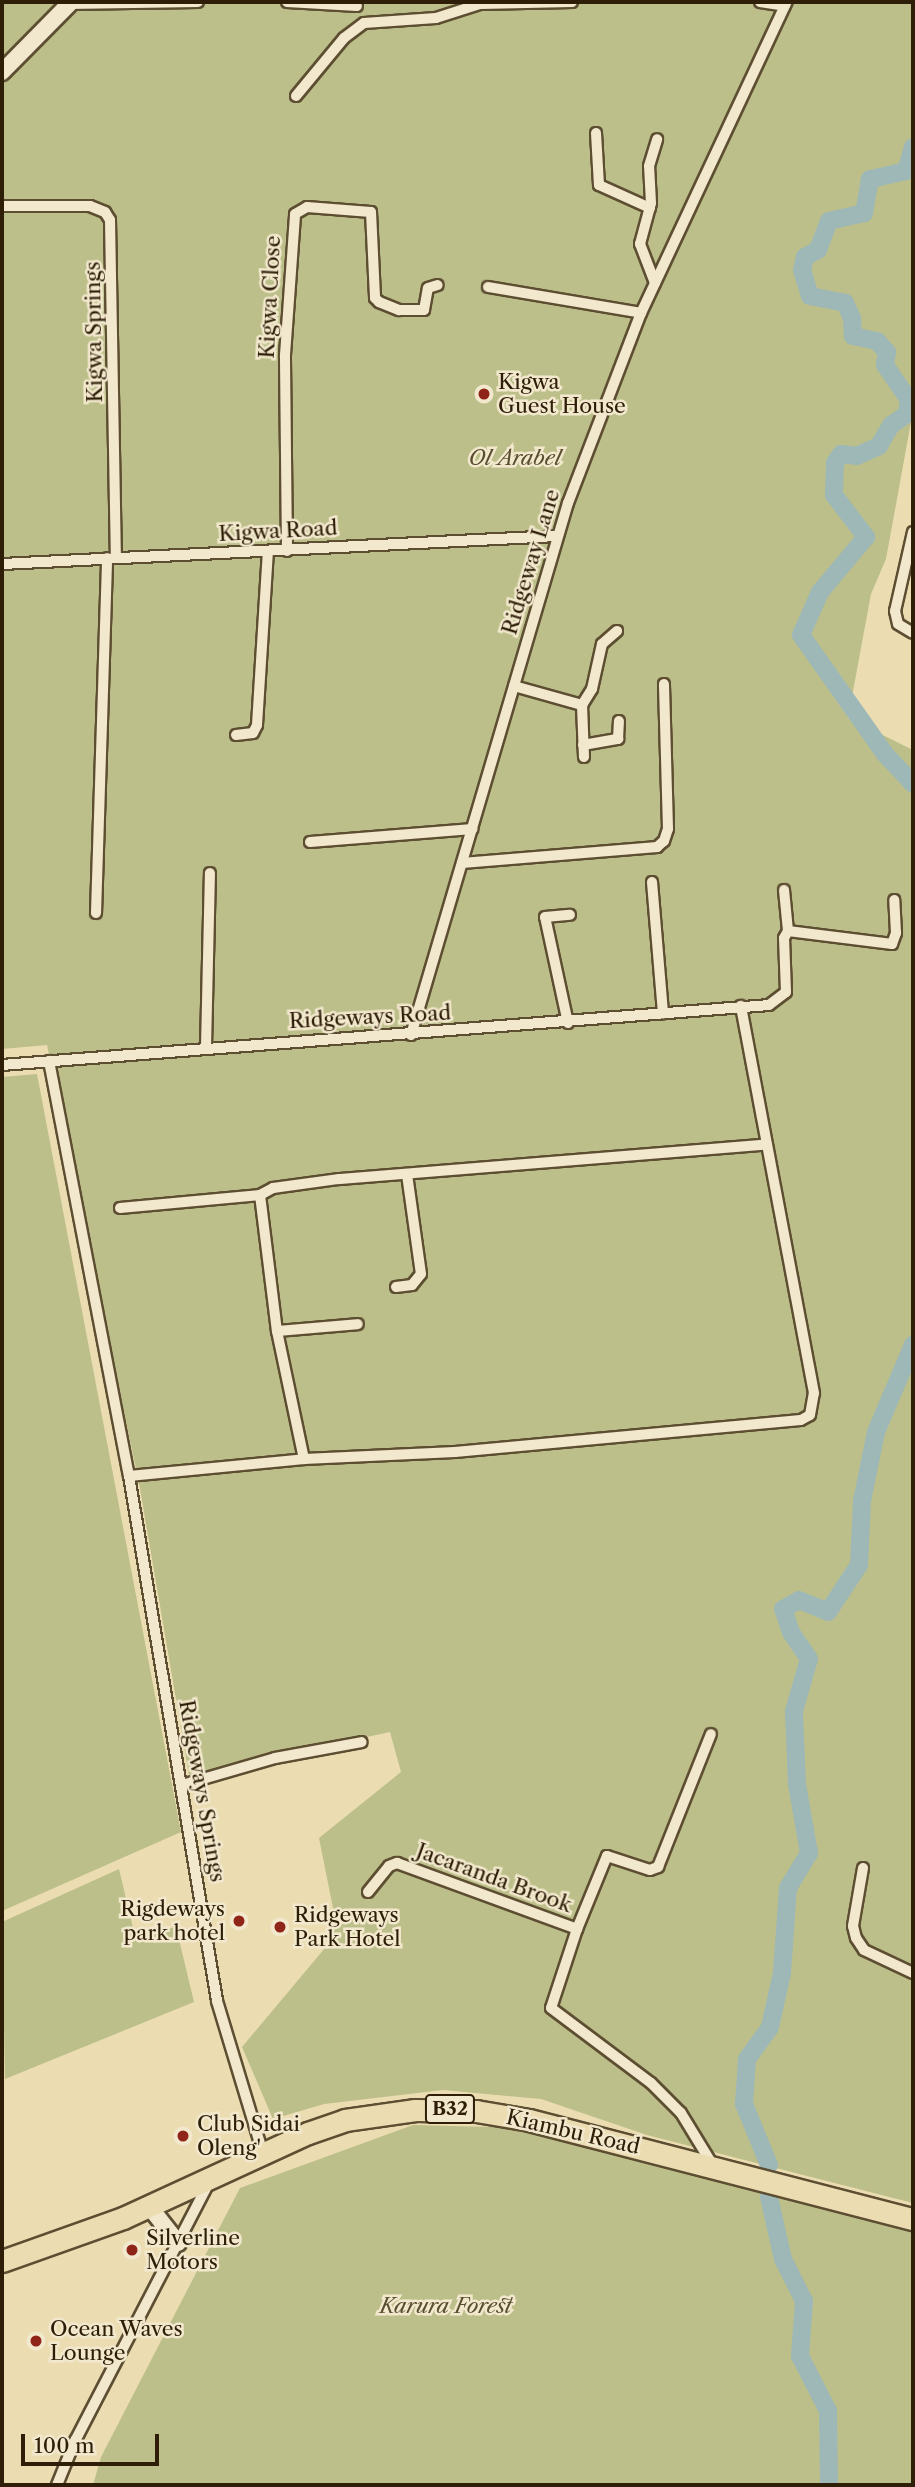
<!DOCTYPE html>
<html>
<head>
<meta charset="utf-8">
<style>
  body { margin:0 }
  #map { position:relative; width:915px; height:2487px; overflow:hidden; background:#ebdcb2; font-family:"Libre Caslon Text",serif }
  div>[style] { position:absolute }
  .green>* { inset:0; background:#bcbf89 }
  .river>* { height:18px; margin:-9px; padding:0 9px; transform-origin:9px; border-radius:9px; background:#9eb8b8 }
  .roads { filter:drop-shadow(2px 0 #5d4e32) drop-shadow(-2px 0 #5d4e32) drop-shadow(0 2px #5d4e32) drop-shadow(0 -2px #5d4e32) }
  .street>* { height:10px; margin:-5px; padding:0 5px; transform-origin:5px; border-radius:5px; background:#f2e8cd }
  .secondary>* { height:16px; margin:-8px; padding:0 8px; transform-origin:8px; border-radius:8px; background:#f2e8cd }
  .highway>* { height:21px; margin:-10.5px; padding:0 10.5px; transform-origin:10.5px; border-radius:10.5px; background:#ebdcb2 }
  .dots>* { width:19px; height:19px; translate:-50% -50%; box-sizing:border-box; border:4px solid #f2e8cd; border-radius:50% }
  span { translate:-50% -50%; white-space:nowrap; text-align:center; line-height:1.15; -webkit-text-stroke:5px #f2e8cd; paint-order:stroke }
  .shield-label span { padding:2px 5px; background:#f2e8cd; border:2px solid; border-radius:5px; -webkit-text-stroke-width:0 }
  .shield-label { font-size:19px; color:#2e1e08; font-weight:700 }
  .street-label { font-size:21px; color:#2e1e08 }
  .poi-label { font-size:21px; color:#2e1e08 }
  .left { translate:0 -50%; text-align:left }
  .right { translate:-100% -50%; text-align:right }
  .park-label { font-size:21px; color:#594e2f; font-style:italic }
  .frame { position:absolute; inset:0; border:4px solid #2e1e08; pointer-events:none }
  .scale { position:absolute; left:21px; top:2434px; width:138px; height:32px; box-sizing:border-box; border:4px solid #2e1e08; border-top:0; padding-left:9px; font-size:21px; line-height:24px; white-space:nowrap; color:#2e1e08; -webkit-text-stroke:5px #f2e8cd; paint-order:stroke }
</style>
</head>
<body>
<div id="map">
  <div class="green">
    <div style="clip-path:polygon(2px 2px,913px 2px,913px 411px,886px 559px,871px 594px,848px 718px,913px 750px,913px 2203px,647px 2135px,541px 2099px,443px 2090px,324px 2104px,273px 2119px,242px 2047px,330px 1942px,333px 1908px,319px 1838px,401px 1772px,390px 1732px,189px 1775px,139px 1483px,47px 1045px,2px 1049px)"></div>
    <div style="clip-path:polygon(37px 1074px,181px 1832px,2px 1911px,2px 1077px)"></div>
    <div style="clip-path:polygon(119px 1869px,135px 1936px,176px 1927px,194px 2002px,5px 2079px,2px 1922px)"></div>
    <div style="clip-path:polygon(413px 2125px,562px 2129px,913px 2222px,913px 2485px,93px 2485px,101px 2457px,240px 2188px)"></div>
  </div>
  <div class="river">
    <div style="left:913px;top:147px;width:25px;rotate:106deg"></div>
    <div style="left:906px;top:171px;width:37px;rotate:167deg"></div>
    <div style="left:870px;top:179px;width:35px;rotate:100deg"></div>
    <div style="left:864px;top:213px;width:36px;rotate:167deg"></div>
    <div style="left:829px;top:221px;width:31px;rotate:111deg"></div>
    <div style="left:818px;top:250px;width:15px;rotate:152deg"></div>
    <div style="left:805px;top:257px;width:13px;rotate:103deg"></div>
    <div style="left:802px;top:270px;width:27px;rotate:73deg"></div>
    <div style="left:810px;top:296px;width:36px;rotate:11deg"></div>
    <div style="left:845px;top:303px;width:17px;rotate:65deg"></div>
    <div style="left:852px;top:318px;width:18px;rotate:87deg"></div>
    <div style="left:853px;top:336px;width:25px;rotate:12deg"></div>
    <div style="left:877px;top:341px;width:15px;rotate:48deg"></div>
    <div style="left:887px;top:352px;width:13px;rotate:99deg"></div>
    <div style="left:885px;top:365px;width:42px;rotate:55.6deg"></div>
    <div style="left:909px;top:400px;width:14px;rotate:98deg"></div>
    <div style="left:907px;top:414px;width:19px;rotate:145deg"></div>
    <div style="left:891px;top:425px;width:24px;rotate:120deg"></div>
    <div style="left:879px;top:446px;width:24px;rotate:156deg"></div>
    <div style="left:857px;top:456px;width:16px;rotate:-173deg"></div>
    <div style="left:841px;top:454px;width:11px;rotate:124deg"></div>
    <div style="left:835px;top:463px;width:32px;rotate:92deg"></div>
    <div style="left:834px;top:495px;width:53px;rotate:52.7deg"></div>
    <div style="left:866px;top:537px;width:72px;rotate:129.9deg"></div>
    <div style="left:820px;top:592px;width:47px;rotate:113.8deg"></div>
    <div style="left:801px;top:635px;width:146px;rotate:54.8deg"></div>
    <div style="left:885px;top:754px;width:41px;rotate:47deg"></div>
    <div style="left:769px;top:2165px;width:66px;rotate:-112.3deg"></div>
    <div style="left:744px;top:2104px;width:45px;rotate:-86.2deg"></div>
    <div style="left:747px;top:2059px;width:39px;rotate:-54deg"></div>
    <div style="left:770px;top:2027px;width:55px;rotate:-77.5deg"></div>
    <div style="left:782px;top:1973px;width:85px;rotate:-86deg"></div>
    <div style="left:788px;top:1888px;width:41px;rotate:-59deg"></div>
    <div style="left:809px;top:1853px;width:70px;rotate:-99.9deg"></div>
    <div style="left:797px;top:1784px;width:73px;rotate:-92.4deg"></div>
    <div style="left:794px;top:1711px;width:54px;rotate:-73.9deg"></div>
    <div style="left:809px;top:1659px;width:32px;rotate:-124deg"></div>
    <div style="left:791px;top:1632px;width:24px;rotate:-109deg"></div>
    <div style="left:783px;top:1609px;width:18px;rotate:-29deg"></div>
    <div style="left:799px;top:1600px;width:31px;rotate:22deg"></div>
    <div style="left:828px;top:1612px;width:56px;rotate:-56.6deg"></div>
    <div style="left:859px;top:1565px;width:64px;rotate:-87.3deg"></div>
    <div style="left:862px;top:1501px;width:70px;rotate:-78.5deg"></div>
    <div style="left:876px;top:1432px;width:95px;rotate:-67deg"></div>
    <div style="left:769px;top:2197px;width:64px;rotate:77.3deg"></div>
    <div style="left:783px;top:2259px;width:47px;rotate:63.4deg"></div>
    <div style="left:804px;top:2301px;width:55px;rotate:94.2deg"></div>
    <div style="left:800px;top:2356px;width:62px;rotate:63deg"></div>
    <div style="left:828px;top:2411px;width:74px;rotate:89.2deg"></div>
  </div>
  <div class="roads">
    <div class="street">
      <div style="left:287px;top:2px;width:70px;rotate:3.3deg"></div>
      <div style="left:760px;top:2px;width:25px;rotate:9deg"></div>
      <div style="left:67px;top:4px;width:131px;rotate:-0.9deg"></div>
      <div style="left:296px;top:96px;width:75px;rotate:-50.4deg"></div>
      <div style="left:344px;top:38px;width:25px;rotate:-37deg"></div>
      <div style="left:364px;top:23px;width:72px;rotate:-4deg"></div>
      <div style="left:436px;top:18px;width:46px;rotate:-17.7deg"></div>
      <div style="left:480px;top:4px;width:92px;rotate:-1.2deg"></div>
      <div style="left:596px;top:133px;width:52px;rotate:86.7deg"></div>
      <div style="left:599px;top:185px;width:56px;rotate:24.3deg"></div>
      <div style="left:2px;top:206px;width:88px"></div>
      <div style="left:90px;top:206px;width:16px;rotate:22deg"></div>
      <div style="left:105px;top:212px;width:9px;rotate:58deg"></div>
      <div style="left:110px;top:220px;width:337px;rotate:89deg"></div>
      <div style="left:655px;top:283px;width:42px;rotate:-111deg"></div>
      <div style="left:640px;top:244px;width:42px;rotate:-75deg"></div>
      <div style="left:651px;top:203px;width:37px;rotate:-93deg"></div>
      <div style="left:649px;top:166px;width:28px;rotate:-73deg"></div>
      <div style="left:488px;top:287px;width:155px;rotate:9.6deg"></div>
      <div style="left:913px;top:532px;width:81px;rotate:102.8deg"></div>
      <div style="left:895px;top:611px;width:13px;rotate:77deg"></div>
      <div style="left:898px;top:624px;width:17px;rotate:31deg"></div>
      <div style="left:287px;top:551px;width:196px;rotate:-90.6deg"></div>
      <div style="left:285px;top:355px;width:141px;rotate:-85.9deg"></div>
      <div style="left:295px;top:214px;width:14px;rotate:-30deg"></div>
      <div style="left:307px;top:207px;width:64px;rotate:4.5deg"></div>
      <div style="left:371px;top:212px;width:86px;rotate:87.3deg"></div>
      <div style="left:375px;top:298px;width:6px;rotate:45deg"></div>
      <div style="left:379px;top:302px;width:22px;rotate:22deg"></div>
      <div style="left:399px;top:310px;width:25px"></div>
      <div style="left:424px;top:310px;width:22px;rotate:-80deg"></div>
      <div style="left:428px;top:288px;width:10px;rotate:-17deg"></div>
      <div style="left:2px;top:564px;width:555px;rotate:-2.89deg"></div>
      <div style="left:514px;top:686px;width:71px;rotate:15.6deg"></div>
      <div style="left:582px;top:705px;width:52px;rotate:87.8deg"></div>
      <div style="left:582px;top:705px;width:19px;rotate:-58deg"></div>
      <div style="left:592px;top:689px;width:46px;rotate:-77.5deg"></div>
      <div style="left:602px;top:644px;width:20px;rotate:-41deg"></div>
      <div style="left:236px;top:735px;width:17px;rotate:-7deg"></div>
      <div style="left:253px;top:733px;width:9px;rotate:-63deg"></div>
      <div style="left:257px;top:725px;width:173px;rotate:-86.4deg"></div>
      <div style="left:583px;top:745px;width:36px;rotate:-10deg"></div>
      <div style="left:618px;top:739px;width:18px;rotate:-87deg"></div>
      <div style="left:310px;top:842px;width:163px;rotate:-4.6deg"></div>
      <div style="left:462px;top:863px;width:196px;rotate:-4.7deg"></div>
      <div style="left:657px;top:847px;width:9px;rotate:-41deg"></div>
      <div style="left:664px;top:841px;width:13px;rotate:-72deg"></div>
      <div style="left:668px;top:829px;width:145px;rotate:-91.6deg"></div>
      <div style="left:652px;top:882px;width:132px;rotate:85.2deg"></div>
      <div style="left:784px;top:890px;width:41px;rotate:84.4deg"></div>
      <div style="left:96px;top:913px;width:355px;rotate:-88.2deg"></div>
      <div style="left:568px;top:1023px;width:108px;rotate:-102.2deg"></div>
      <div style="left:545px;top:917px;width:25px;rotate:-5deg"></div>
      <div style="left:411px;top:1035px;width:555px;rotate:-73.56deg"></div>
      <div style="left:568px;top:503px;width:204px;rotate:-69deg"></div>
      <div style="left:641px;top:313px;width:344px;rotate:-64.9deg"></div>
      <div style="left:206px;top:1047px;width:174px;rotate:-88.7deg"></div>
      <div style="left:49px;top:1061px;width:423px;rotate:79.1deg"></div>
      <div style="left:129px;top:1476px;width:176px;rotate:-5.5deg"></div>
      <div style="left:304px;top:1459px;width:151px;rotate:-2.7deg"></div>
      <div style="left:455px;top:1452px;width:347px;rotate:-5.3deg"></div>
      <div style="left:801px;top:1420px;width:10px;rotate:-29deg"></div>
      <div style="left:810px;top:1415px;width:22px;rotate:-80deg"></div>
      <div style="left:814px;top:1393px;width:394px;rotate:-100.7deg"></div>
      <div style="left:2px;top:1065px;width:769px;rotate:-4.47deg"></div>
      <div style="left:769px;top:1005px;width:21px;rotate:-37deg"></div>
      <div style="left:786px;top:992px;width:54px;rotate:-92.1deg"></div>
      <div style="left:784px;top:938px;width:8px;rotate:-60deg"></div>
      <div style="left:788px;top:931px;width:105px;rotate:7.1deg"></div>
      <div style="left:892px;top:944px;width:12px;rotate:-70deg"></div>
      <div style="left:896px;top:933px;width:33px;rotate:-93deg"></div>
      <div style="left:260px;top:1195px;width:137px;rotate:82.9deg"></div>
      <div style="left:277px;top:1331px;width:131px;rotate:78.1deg"></div>
      <div style="left:120px;top:1208px;width:141px;rotate:-5.3deg"></div>
      <div style="left:260px;top:1195px;width:15px;rotate:-28deg"></div>
      <div style="left:273px;top:1188px;width:67px;rotate:-7.8deg"></div>
      <div style="left:339px;top:1179px;width:427px;rotate:-4.6deg"></div>
      <div style="left:396px;top:1287px;width:16px;rotate:-7deg"></div>
      <div style="left:412px;top:1285px;width:14px;rotate:-51deg"></div>
      <div style="left:421px;top:1274px;width:101px;rotate:-98deg"></div>
      <div style="left:277px;top:1331px;width:81px;rotate:-4.9deg"></div>
      <div style="left:129px;top:1476px;width:532px;rotate:80.48deg"></div>
      <div style="left:217px;top:2001px;width:156px;rotate:73.2deg"></div>
      <div style="left:182px;top:1785px;width:97px;rotate:-16.2deg"></div>
      <div style="left:275px;top:1758px;width:88px;rotate:-10.4deg"></div>
      <div style="left:863px;top:1868px;width:59px;rotate:99.8deg"></div>
      <div style="left:853px;top:1926px;width:12px;rotate:76deg"></div>
      <div style="left:856px;top:1938px;width:14px;rotate:56deg"></div>
      <div style="left:864px;top:1950px;width:54px;rotate:25.1deg"></div>
      <div style="left:368px;top:1892px;width:33px;rotate:-51deg"></div>
      <div style="left:389px;top:1866px;width:9px;rotate:-21deg"></div>
      <div style="left:397px;top:1863px;width:192px;rotate:20.1deg"></div>
      <div style="left:577px;top:1929px;width:83px;rotate:108.2deg"></div>
      <div style="left:551px;top:2008px;width:125px;rotate:36.9deg"></div>
      <div style="left:651px;top:2083px;width:42px;rotate:45deg"></div>
      <div style="left:681px;top:2113px;width:63px;rotate:58.6deg"></div>
      <div style="left:577px;top:1929px;width:79px;rotate:-67.7deg"></div>
      <div style="left:607px;top:1856px;width:45px;rotate:18deg"></div>
      <div style="left:650px;top:1870px;width:9px;rotate:-21deg"></div>
      <div style="left:658px;top:1867px;width:143px;rotate:-68.3deg"></div>
      <div style="left:57px;top:2485px;width:48px;rotate:-67.8deg"></div>
      <div style="left:75px;top:2441px;width:292px;rotate:-62.6deg"></div>
    </div>
    <div class="secondary">
      <div style="left:2px;top:72px;width:98px;rotate:-45.4deg"></div>
      <div style="left:149px;top:2206px;width:47px;rotate:51.9deg"></div>
    </div>
    <div class="highway">
      <div style="left:2px;top:2261px;width:128px;rotate:-19.6deg"></div>
      <div style="left:123px;top:2218px;width:204px;rotate:-24.7deg"></div>
      <div style="left:308px;top:2133px;width:39px;rotate:-19deg"></div>
      <div style="left:345px;top:2120px;width:71px;rotate:-8.1deg"></div>
      <div style="left:415px;top:2110px;width:61px;rotate:0.9deg"></div>
      <div style="left:476px;top:2111px;width:54px;rotate:9.6deg"></div>
      <div style="left:529px;top:2120px;width:397px;rotate:14.5deg"></div>
    </div>
  </div>
  <div class="dots">
    <div style="left:484px;top:394px;background:#8f2418"></div>
    <div style="left:239px;top:1921px;background:#8f2418"></div>
    <div style="left:280px;top:1927px;background:#8f2418"></div>
    <div style="left:183px;top:2136px;background:#8f2418"></div>
    <div style="left:132px;top:2250px;background:#8f2418"></div>
    <div style="left:36px;top:2341px;background:#8f2418"></div>
  </div>
  <div class="shield-label">
    <span style="left:450px;top:2109px">B32</span>
  </div>
  <div class="street-label">
    <span style="left:270px;top:297px;rotate:-87deg">Kigwa Close</span>
    <span style="left:94px;top:332px;rotate:-91deg">Kigwa Springs</span>
    <span style="left:278px;top:531px;rotate:-3deg">Kigwa Road</span>
    <span style="left:531px;top:562px;rotate:-73deg">Ridgeway Lane</span>
    <span style="left:370px;top:1017px;rotate:-3deg">Ridgeways Road</span>
    <span style="left:202px;top:1791px;rotate:80deg">Ridgeways Springs</span>
    <span style="left:494px;top:1878px;rotate:20deg">Jacaranda Brook</span>
    <span style="left:573px;top:2132px;rotate:13deg">Kiambu Road</span>
  </div>
  <div class="poi-label">
    <span class="left" style="left:498px;top:394px">Kigwa<br>Guest House</span>
    <span class="right" style="left:225px;top:1921px">Rigdeways<br>park hotel</span>
    <span class="left" style="left:294px;top:1927px">Ridgeways<br>Park Hotel</span>
    <span class="left" style="left:197px;top:2136px">Club Sidai<br>Oleng'</span>
    <span class="left" style="left:146px;top:2250px">Silverline<br>Motors</span>
    <span class="left" style="left:50px;top:2341px">Ocean Waves<br>Lounge</span>
  </div>
  <div class="park-label">
    <span style="left:515px;top:458px">Ol Arabel</span>
    <span style="left:446px;top:2306px">Karura Forest</span>
  </div>
  <div class="frame"></div>
  <div class="scale">100 m</div>
</div>
</body>
</html>
